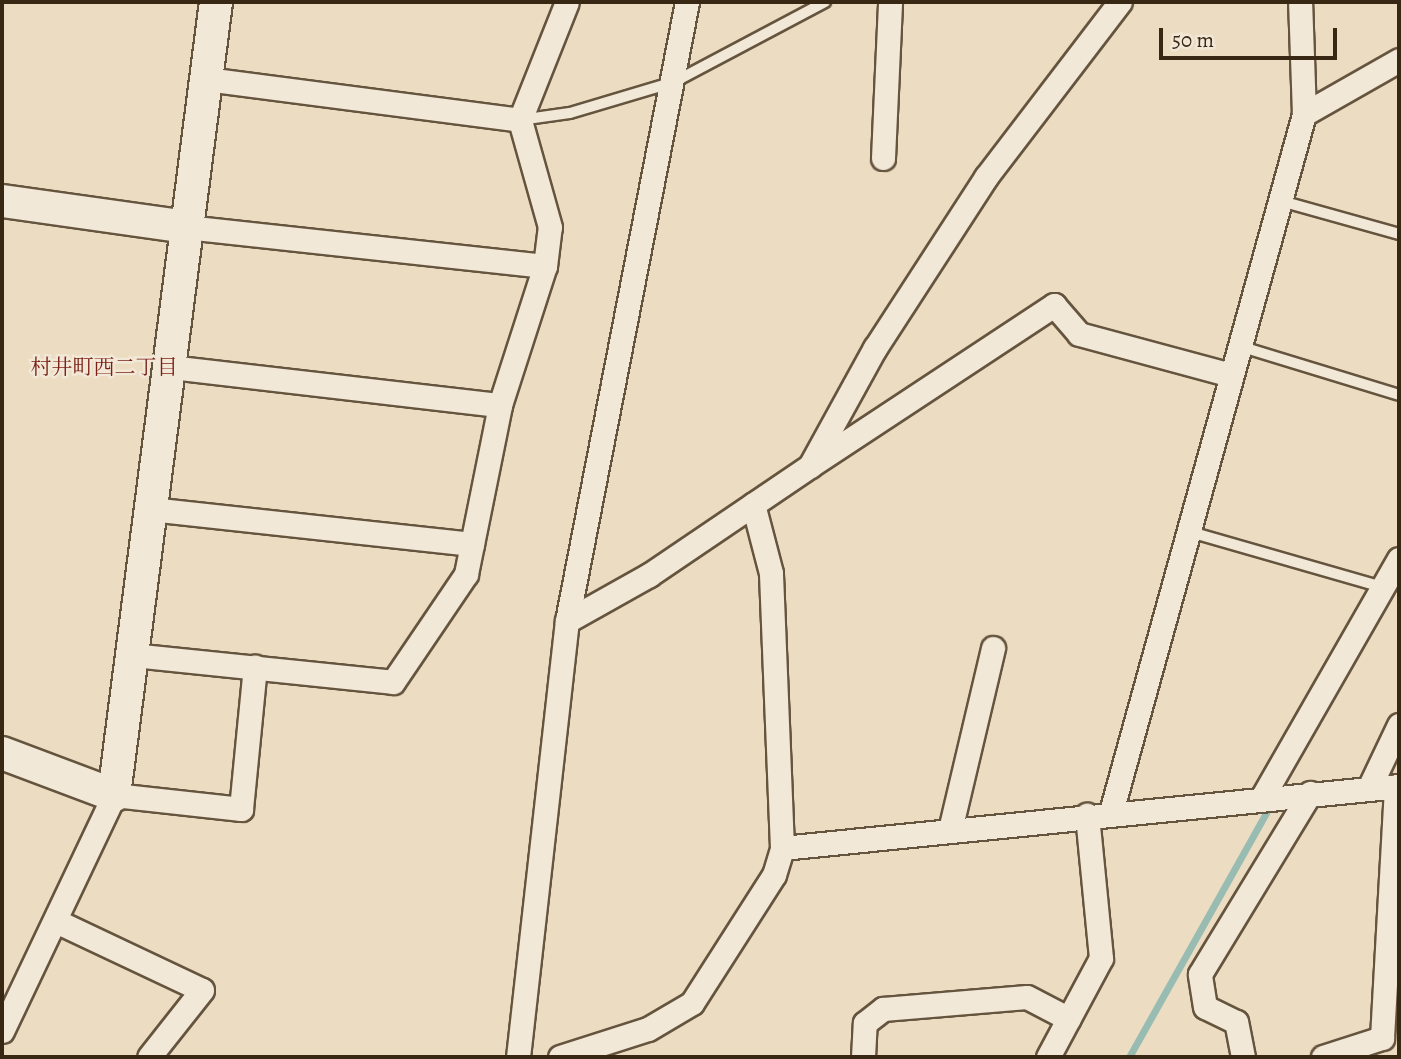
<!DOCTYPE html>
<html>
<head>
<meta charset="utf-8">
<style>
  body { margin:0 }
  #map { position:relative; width:1401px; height:1059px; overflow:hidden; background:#ebdcc2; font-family:Alegreya,"Noto Serif JP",serif }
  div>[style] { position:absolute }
  .stream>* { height:7px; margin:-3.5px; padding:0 3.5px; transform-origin:3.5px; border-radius:3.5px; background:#98bcb2 }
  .roads { filter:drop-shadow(2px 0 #65543e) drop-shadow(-2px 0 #65543e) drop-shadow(0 2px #65543e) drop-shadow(0 -2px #65543e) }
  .lane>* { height:10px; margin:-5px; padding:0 5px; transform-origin:5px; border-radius:5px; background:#f2e8d7 }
  .street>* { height:23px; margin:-11.5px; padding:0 11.5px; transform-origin:11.5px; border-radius:11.5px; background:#f2e8d7 }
  .secondary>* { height:32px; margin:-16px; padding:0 16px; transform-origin:16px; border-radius:16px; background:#f2e8d7 }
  span { translate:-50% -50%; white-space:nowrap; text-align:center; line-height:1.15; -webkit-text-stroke:5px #f2e8d7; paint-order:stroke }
  .neighbourhood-label { font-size:21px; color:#7a1f14 }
  .frame { position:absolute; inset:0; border:4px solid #382712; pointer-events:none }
  .scale { position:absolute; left:1159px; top:28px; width:178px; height:32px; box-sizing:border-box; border:4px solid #382712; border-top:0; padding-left:9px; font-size:21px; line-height:24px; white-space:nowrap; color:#382712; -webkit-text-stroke:5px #f2e8d7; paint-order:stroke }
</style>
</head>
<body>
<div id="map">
  <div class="stream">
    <div style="left:1129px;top:1057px;width:290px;rotate:-60.7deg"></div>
  </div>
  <div class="roads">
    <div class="lane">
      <div style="left:520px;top:120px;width:50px;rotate:-8deg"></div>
      <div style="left:570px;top:113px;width:109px;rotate:-16.6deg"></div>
      <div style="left:674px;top:82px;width:171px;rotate:-27.9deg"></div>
      <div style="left:1281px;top:201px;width:123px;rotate:15.6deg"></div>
      <div style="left:1239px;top:346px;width:167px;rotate:17deg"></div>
      <div style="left:1187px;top:531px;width:203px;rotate:16deg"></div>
    </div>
    <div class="street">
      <div style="left:206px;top:79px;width:317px;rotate:7.4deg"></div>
      <div style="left:1304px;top:114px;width:109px;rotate:-29.6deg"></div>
      <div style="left:883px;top:158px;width:156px;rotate:-87.4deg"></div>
      <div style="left:186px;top:227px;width:361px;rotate:6.2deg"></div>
      <div style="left:170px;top:367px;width:332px;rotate:6.6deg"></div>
      <div style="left:813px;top:464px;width:289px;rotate:-33.4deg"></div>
      <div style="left:1054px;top:305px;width:38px;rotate:49deg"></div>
      <div style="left:1079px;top:334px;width:157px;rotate:15.1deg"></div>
      <div style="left:150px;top:509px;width:324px;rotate:6.2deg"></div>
      <div style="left:567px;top:621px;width:94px;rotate:-29.3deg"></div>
      <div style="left:649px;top:575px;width:194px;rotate:-34.1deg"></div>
      <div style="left:810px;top:466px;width:135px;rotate:-61.2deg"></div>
      <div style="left:875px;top:348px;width:204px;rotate:-57deg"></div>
      <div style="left:986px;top:177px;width:220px;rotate:-52.6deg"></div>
      <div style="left:133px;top:655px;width:261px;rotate:5.9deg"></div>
      <div style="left:393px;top:682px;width:130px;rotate:-55.9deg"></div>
      <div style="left:466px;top:574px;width:172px;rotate:-78.6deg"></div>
      <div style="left:500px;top:405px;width:146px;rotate:-72.1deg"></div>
      <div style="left:545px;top:266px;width:39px;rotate:-83deg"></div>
      <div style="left:550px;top:227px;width:111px;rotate:-105.7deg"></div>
      <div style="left:520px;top:120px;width:127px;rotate:-68.3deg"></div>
      <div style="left:1369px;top:788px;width:70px;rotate:-64.5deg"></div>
      <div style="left:1263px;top:796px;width:273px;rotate:-60.2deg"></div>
      <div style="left:1111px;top:812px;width:724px;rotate:-74.54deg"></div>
      <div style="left:1304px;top:114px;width:112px;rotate:-92deg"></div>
      <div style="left:950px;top:830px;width:187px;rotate:-76.7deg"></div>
      <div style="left:782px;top:848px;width:620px;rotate:-5.74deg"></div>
      <div style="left:58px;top:922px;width:159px;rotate:25.3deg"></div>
      <div style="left:202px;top:990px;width:85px;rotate:128.3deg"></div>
      <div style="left:2px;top:1031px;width:261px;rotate:-64.6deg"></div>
      <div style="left:114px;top:795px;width:128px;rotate:6.3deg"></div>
      <div style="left:241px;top:809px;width:143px;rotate:-84.4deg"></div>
      <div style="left:518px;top:1057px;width:439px;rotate:-83.6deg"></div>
      <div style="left:567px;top:621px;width:631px;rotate:-79.03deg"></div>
      <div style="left:560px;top:1057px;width:92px;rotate:-17.7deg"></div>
      <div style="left:648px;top:1029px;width:51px;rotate:-30.6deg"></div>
      <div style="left:692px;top:1003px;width:152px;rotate:-57.4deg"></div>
      <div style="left:774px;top:875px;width:28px;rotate:-73deg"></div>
      <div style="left:782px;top:848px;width:275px;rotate:-92.3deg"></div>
      <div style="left:771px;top:573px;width:71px;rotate:-104.6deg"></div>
      <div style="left:863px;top:1057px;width:34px;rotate:-87deg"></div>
      <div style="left:865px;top:1023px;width:23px;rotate:-38deg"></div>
      <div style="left:883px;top:1009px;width:144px;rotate:-4.8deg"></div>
      <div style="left:1027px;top:997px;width:47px;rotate:27.6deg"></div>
      <div style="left:1048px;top:1057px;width:112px;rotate:-61.8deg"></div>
      <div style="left:1101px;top:958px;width:144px;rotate:-95.6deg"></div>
      <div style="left:1243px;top:1057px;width:36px;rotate:-101deg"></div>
      <div style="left:1236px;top:1022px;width:34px;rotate:-154deg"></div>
      <div style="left:1205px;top:1007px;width:33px;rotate:-99deg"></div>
      <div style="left:1200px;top:974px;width:212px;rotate:-58.7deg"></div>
      <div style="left:1323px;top:1057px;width:62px;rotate:-17.9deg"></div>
      <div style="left:1382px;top:1038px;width:252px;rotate:-86.8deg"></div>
    </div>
    <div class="secondary">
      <div style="left:2px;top:201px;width:186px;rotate:8deg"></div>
      <div style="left:2px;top:753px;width:120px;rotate:20.6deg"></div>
      <div style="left:114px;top:795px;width:800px;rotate:-82.67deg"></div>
    </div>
  </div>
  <div class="neighbourhood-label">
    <span style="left:104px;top:367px">村井町西二丁目</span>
  </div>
  <div class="frame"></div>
  <div class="scale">50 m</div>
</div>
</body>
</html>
